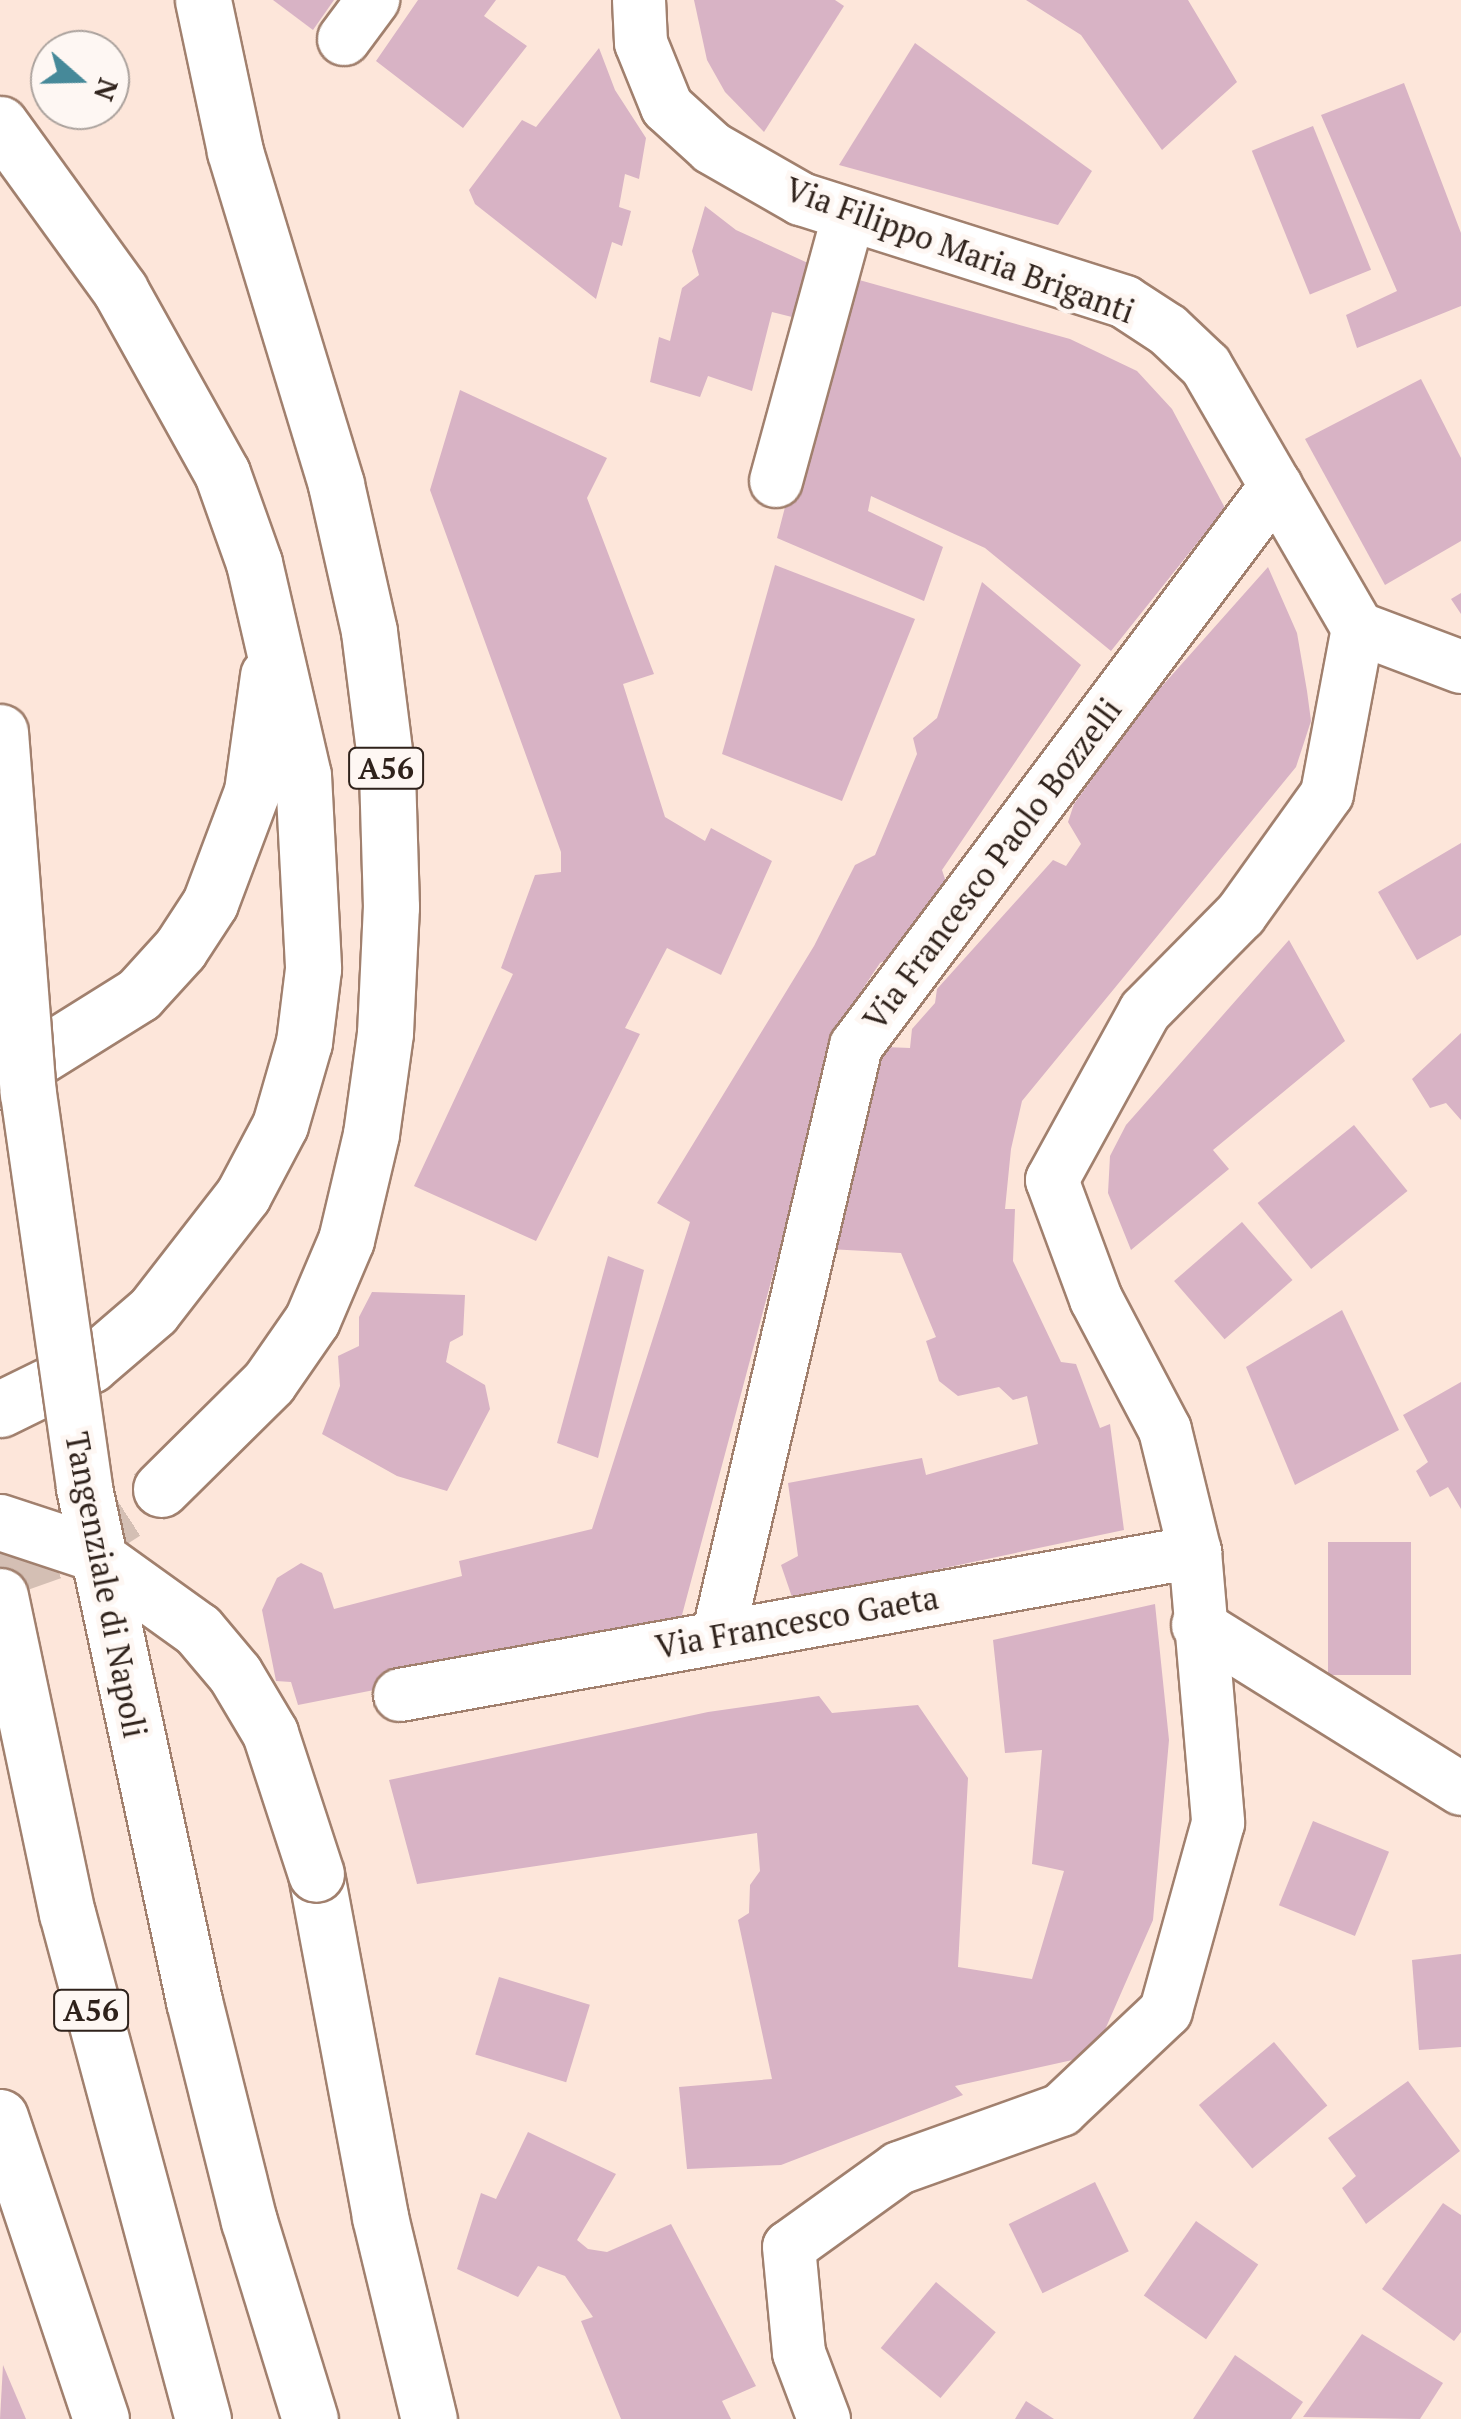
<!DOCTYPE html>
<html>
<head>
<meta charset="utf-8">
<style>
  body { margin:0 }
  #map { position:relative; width:1461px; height:2419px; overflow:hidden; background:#fde6da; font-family:"PT Serif",serif }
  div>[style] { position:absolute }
  .building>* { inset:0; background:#d8b3c5; transform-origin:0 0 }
  .highway-tunnel>* { height:55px; margin-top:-27.5px; transform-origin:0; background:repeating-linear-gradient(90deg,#d4bfb4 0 55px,transparent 0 83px) }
  .roads { filter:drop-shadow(2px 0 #a1806e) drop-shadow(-2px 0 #a1806e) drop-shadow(0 2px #a1806e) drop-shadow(0 -2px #a1806e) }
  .street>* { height:52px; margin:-26px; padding:0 26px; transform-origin:26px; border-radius:26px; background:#fff }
  .highway>* { height:55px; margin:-27.5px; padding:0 27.5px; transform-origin:27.5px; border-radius:27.5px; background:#fff }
  .bridges { filter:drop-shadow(2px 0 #a1806e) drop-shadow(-2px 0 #a1806e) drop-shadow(0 2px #a1806e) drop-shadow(0 -2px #a1806e) }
  .highway-bridge>* { height:55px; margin:-27.5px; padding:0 27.5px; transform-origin:27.5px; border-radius:27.5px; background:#fff }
  span { translate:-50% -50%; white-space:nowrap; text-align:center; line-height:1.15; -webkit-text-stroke:10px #fef7f3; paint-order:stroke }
  .shield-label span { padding:2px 8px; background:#fef7f3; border:2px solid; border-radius:8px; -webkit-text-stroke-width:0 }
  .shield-label { font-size:30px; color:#2f221b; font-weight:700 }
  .street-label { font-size:32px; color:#2f221b }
  .north { position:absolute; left:30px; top:30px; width:100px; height:100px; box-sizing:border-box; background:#fef7f3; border:2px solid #aba29d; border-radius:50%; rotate:110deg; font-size:28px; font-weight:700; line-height:40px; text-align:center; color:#2f221b }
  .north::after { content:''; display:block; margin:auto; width:35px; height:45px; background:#468999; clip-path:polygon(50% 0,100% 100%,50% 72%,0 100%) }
</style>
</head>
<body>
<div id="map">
  <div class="building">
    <div style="clip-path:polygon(273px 0,334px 0,313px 30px)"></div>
    <div style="clip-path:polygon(418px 0,496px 0,484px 16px,527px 46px,463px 128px,376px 61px)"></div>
    <div style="clip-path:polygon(694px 0,835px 0,844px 6px,764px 132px,725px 92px,707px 60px)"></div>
    <div style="clip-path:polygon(1026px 0,1188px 0,1237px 82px,1162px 150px,1081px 35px)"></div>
    <div style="clip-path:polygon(915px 43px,1092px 171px,1058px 225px,839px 165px)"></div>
    <div style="clip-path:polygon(599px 48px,615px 90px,646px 138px,639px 179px,625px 174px,619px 207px,631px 211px,622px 246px,612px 242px,596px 299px,475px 204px,469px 190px,522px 120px,536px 127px)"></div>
    <div style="clip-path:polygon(1404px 83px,1461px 233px,1461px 306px,1357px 348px,1346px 315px,1397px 291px,1321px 115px)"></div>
    <div style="left:1313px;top:126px;width:155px;height:66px;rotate:68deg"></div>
    <div style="clip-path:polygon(705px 206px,736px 230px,810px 264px,796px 318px,772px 312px,752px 391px,708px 376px,700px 397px,650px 382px,659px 337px,670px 341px,682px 288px,699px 275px,692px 251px)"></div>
    <div style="clip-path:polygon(845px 276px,1070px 339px,1137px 371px,1172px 409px,1225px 508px,1111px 651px,985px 548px,871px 496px,868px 511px,943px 547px,924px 601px,777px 538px)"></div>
    <div style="clip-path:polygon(1421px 379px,1461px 458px,1461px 541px,1385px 585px,1305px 439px)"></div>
    <div style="clip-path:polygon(460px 390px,607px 458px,587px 498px,654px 674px,623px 684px,665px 817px,705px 841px,711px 828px,772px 861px,721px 975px,667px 948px,625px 1028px,640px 1034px,536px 1241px,414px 1186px,513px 974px,501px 968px,535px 875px,561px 872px,561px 852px,430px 490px)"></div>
    <div style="clip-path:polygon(775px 565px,915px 619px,842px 801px,722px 754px)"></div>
    <div style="clip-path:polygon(1268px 567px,1297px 633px,1307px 691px,1311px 721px,1296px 767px,1022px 1101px,1011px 1149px,1005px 1209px,1015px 1209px,1013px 1261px,1061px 1362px,1076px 1364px,1100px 1428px,1110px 1424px,1124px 1530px,793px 1600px,781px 1565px,798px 1556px,788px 1483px,922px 1458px,926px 1475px,1038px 1444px,1027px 1396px,1013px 1400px,999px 1387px,958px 1396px,939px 1381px,926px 1341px,936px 1337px,901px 1253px,829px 1249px,885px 1047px,910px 1048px,912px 1029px,935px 1003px,937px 989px,1053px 860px,1066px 866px,1081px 844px,1068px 822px,1074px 804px,1147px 703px)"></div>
    <div style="clip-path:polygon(982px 582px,1081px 665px,942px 870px,946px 882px,925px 921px,915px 919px,895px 956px,880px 963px,840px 1023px,678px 1630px,298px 1705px,291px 1682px,276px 1681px,262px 1610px,277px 1578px,301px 1563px,322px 1573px,334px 1609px,462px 1576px,459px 1561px,592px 1529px,690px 1222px,657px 1203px,814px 946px,855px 865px,875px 855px,917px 754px,913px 738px,937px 718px)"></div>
    <div style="clip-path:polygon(1461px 593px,1461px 614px,1451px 599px)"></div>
    <div style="clip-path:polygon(1461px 843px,1461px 935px,1417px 960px,1378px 892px)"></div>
    <div style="clip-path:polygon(1289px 940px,1345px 1041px,1213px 1150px,1229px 1169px,1131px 1250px,1108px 1193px,1110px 1156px,1126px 1125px)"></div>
    <div style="clip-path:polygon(1461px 1033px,1461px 1120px,1446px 1103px,1430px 1108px,1412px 1079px)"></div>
    <div style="left:1354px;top:1125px;width:85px;height:124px;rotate:51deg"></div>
    <div style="left:1242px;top:1222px;width:77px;height:90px;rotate:49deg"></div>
    <div style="clip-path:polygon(608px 1256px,644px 1270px,598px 1458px,557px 1443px)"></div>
    <div style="clip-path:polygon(372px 1292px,465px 1295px,463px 1335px,450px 1342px,446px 1362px,485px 1385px,490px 1409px,447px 1491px,397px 1476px,322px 1434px,340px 1386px,338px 1356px,359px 1346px,359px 1317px)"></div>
    <div style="clip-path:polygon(1342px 1310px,1399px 1430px,1295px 1485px,1246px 1367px)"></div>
    <div style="clip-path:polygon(1461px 1382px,1461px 1509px,1448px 1487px,1430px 1497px,1416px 1471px,1428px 1462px,1403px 1415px)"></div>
    <div style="left:1328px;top:1542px;width:83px;height:133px"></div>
    <div style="clip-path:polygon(1155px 1604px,1169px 1740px,1153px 1920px,1101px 2039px,1086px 2057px,955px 2086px,963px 2095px,781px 2165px,687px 2169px,679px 2087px,772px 2079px,738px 1920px,749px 1913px,750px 1885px,760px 1871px,757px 1833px,417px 1884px,389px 1780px,708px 1712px,819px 1696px,832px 1713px,918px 1705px,968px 1778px,958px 1967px,1032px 1979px,1064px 1871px,1032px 1864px,1042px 1750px,1005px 1753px,993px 1640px)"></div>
    <div style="left:1313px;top:1821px;width:82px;height:91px;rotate:22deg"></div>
    <div style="clip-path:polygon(1461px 1954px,1461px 2047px,1419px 2050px,1412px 1960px)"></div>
    <div style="left:499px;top:1977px;width:95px;height:81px;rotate:17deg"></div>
    <div style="left:1274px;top:2042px;width:83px;height:98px;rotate:50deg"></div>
    <div style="clip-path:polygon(1408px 2081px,1460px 2151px,1366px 2224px,1342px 2188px,1356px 2176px,1328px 2138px)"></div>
    <div style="clip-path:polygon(528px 2132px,616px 2174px,577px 2240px,588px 2249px,607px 2252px,671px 2224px,756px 2386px,722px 2401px,731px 2419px,621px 2419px,581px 2321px,593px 2317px,565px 2276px,538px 2266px,518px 2297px,457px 2269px,481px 2193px,496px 2199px)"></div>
    <div style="left:1095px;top:2182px;width:77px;height:96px;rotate:64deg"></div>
    <div style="clip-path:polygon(1443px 2203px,1461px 2215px,1461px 2332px,1454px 2341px,1382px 2289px)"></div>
    <div style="left:1196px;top:2221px;width:76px;height:91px;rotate:35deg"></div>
    <div style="left:936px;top:2282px;width:78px;height:86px;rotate:40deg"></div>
    <div style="clip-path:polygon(1362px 2334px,1443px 2383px,1420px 2419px,1303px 2417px)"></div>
    <div style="clip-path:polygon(1235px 2355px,1303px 2402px,1291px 2419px,1193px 2419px)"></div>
    <div style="clip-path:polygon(3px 2365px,26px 2419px,0 2419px)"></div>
    <div style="clip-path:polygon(1026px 2401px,1054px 2419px,1015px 2419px)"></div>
  </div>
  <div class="highway-tunnel">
    <div style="left:0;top:1570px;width:84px;rotate:-19.5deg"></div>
    <div style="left:79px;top:1542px;width:98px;rotate:-32.9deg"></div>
  </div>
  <div class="roads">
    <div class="street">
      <div style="left:639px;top:0;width:43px;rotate:87.3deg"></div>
      <div style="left:641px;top:43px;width:69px;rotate:67.9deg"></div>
      <div style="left:667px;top:107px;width:61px;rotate:42.3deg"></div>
      <div style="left:712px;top:148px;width:103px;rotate:29.8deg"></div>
      <div style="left:801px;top:199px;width:340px;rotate:17.6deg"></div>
      <div style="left:1125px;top:302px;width:51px;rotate:33.1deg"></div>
      <div style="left:1168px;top:330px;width:52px;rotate:43.5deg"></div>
      <div style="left:1206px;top:366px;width:303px;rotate:59.9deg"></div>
      <div style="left:1358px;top:628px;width:169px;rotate:100.6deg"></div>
      <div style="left:1327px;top:794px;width:148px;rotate:125.6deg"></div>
      <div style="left:1241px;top:914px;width:136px;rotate:134.7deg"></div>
      <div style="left:1145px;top:1011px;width:193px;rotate:118.8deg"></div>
      <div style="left:1052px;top:1180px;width:127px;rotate:69.7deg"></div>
      <div style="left:1096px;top:1299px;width:148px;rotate:62.2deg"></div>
      <div style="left:1165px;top:1430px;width:126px;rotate:76.2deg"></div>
      <div style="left:1195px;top:1552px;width:272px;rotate:85.1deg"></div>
      <div style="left:1218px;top:1823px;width:195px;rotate:105.5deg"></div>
      <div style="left:1166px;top:2011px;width:144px;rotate:136.7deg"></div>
      <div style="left:1061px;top:2110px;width:172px;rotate:160.3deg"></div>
      <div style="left:899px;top:2168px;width:135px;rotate:144.3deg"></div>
      <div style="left:789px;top:2247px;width:106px;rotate:84.6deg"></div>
      <div style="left:799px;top:2353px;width:71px;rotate:69.3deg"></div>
      <div style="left:344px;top:39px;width:49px;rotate:-53.4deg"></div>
      <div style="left:776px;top:481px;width:276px;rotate:-74.7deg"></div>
      <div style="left:1358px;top:628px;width:110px;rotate:20.7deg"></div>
      <div style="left:1198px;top:1625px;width:310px;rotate:31.9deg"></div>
      <div style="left:718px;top:1636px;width:606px;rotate:-76.84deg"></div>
      <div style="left:856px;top:1046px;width:700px;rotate:-53.13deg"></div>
      <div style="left:400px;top:1695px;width:808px;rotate:-10.2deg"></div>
    </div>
    <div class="highway">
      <div style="left:0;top:124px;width:205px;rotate:54.1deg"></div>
      <div style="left:120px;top:290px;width:210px;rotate:60.9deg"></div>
      <div style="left:222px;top:473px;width:96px;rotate:70.4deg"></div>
      <div style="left:254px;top:563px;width:218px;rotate:77deg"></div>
      <div style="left:303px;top:775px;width:194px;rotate:87deg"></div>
      <div style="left:313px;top:969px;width:74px;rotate:97deg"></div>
      <div style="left:304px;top:1042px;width:86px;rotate:106.1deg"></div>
      <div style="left:280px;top:1125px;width:79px;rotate:117.9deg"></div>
      <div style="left:243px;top:1195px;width:147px;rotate:127.8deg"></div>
      <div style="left:153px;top:1311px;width:83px;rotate:139.4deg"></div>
      <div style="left:90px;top:1365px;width:100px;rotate:153.9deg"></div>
      <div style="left:0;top:1081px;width:164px;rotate:-32deg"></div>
      <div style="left:139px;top:994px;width:61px;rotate:-47.7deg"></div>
      <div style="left:180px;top:949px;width:55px;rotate:-56.9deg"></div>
      <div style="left:210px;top:903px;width:120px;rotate:-69.4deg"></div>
      <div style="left:252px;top:791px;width:117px;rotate:-82.1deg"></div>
      <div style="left:161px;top:1489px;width:152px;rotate:-44.7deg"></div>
      <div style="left:269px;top:1382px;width:75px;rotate:-55.3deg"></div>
      <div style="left:312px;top:1320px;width:87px;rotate:-67deg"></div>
      <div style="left:346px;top:1240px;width:109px;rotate:-76.7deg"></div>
      <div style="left:371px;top:1134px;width:102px;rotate:-82.1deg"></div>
      <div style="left:385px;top:1033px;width:126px;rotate:-87.3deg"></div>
      <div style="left:391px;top:907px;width:133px;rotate:-91.7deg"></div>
      <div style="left:387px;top:774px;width:144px;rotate:-97.2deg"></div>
      <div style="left:369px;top:631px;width:151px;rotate:-102.7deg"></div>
      <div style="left:336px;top:484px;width:348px;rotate:-106.9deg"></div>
      <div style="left:235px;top:151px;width:154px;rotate:-102deg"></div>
      <div style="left:0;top:1596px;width:324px;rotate:78.1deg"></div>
      <div style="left:67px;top:1913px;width:524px;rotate:74.96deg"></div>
      <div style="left:316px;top:1874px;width:349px;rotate:79.4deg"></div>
      <div style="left:380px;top:2217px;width:208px;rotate:76.4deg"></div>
      <div style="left:0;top:2117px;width:318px;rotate:71.5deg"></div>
    </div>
  </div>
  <div class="bridges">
    <div class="highway-bridge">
      <div style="left:0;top:732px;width:362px;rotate:85.6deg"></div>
      <div style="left:28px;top:1093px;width:399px;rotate:81.9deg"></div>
      <div style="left:84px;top:1488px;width:525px;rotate:77.9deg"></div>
      <div style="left:194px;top:2001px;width:227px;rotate:76deg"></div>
      <div style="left:249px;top:2221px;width:207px;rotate:72.9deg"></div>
      <div style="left:0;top:1522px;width:93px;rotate:18.2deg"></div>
      <div style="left:88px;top:1551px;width:135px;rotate:35.7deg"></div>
      <div style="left:198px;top:1630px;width:57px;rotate:49.9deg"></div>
      <div style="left:235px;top:1674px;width:69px;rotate:59.3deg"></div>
      <div style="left:270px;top:1733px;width:148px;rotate:71.9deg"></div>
    </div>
  </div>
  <div class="shield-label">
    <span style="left:386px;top:768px">A56</span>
    <span style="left:91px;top:2010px">A56</span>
  </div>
  <div class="street-label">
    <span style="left:960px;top:250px;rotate:20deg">Via Filippo Maria Briganti</span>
    <span style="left:992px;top:864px;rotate:-53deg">Via Francesco Paolo Bozzelli</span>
    <span style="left:106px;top:1585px;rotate:79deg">Tangenziale di Napoli</span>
    <span style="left:797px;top:1622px;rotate:-10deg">Via Francesco Gaeta</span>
  </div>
  <div class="north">N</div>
</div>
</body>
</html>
